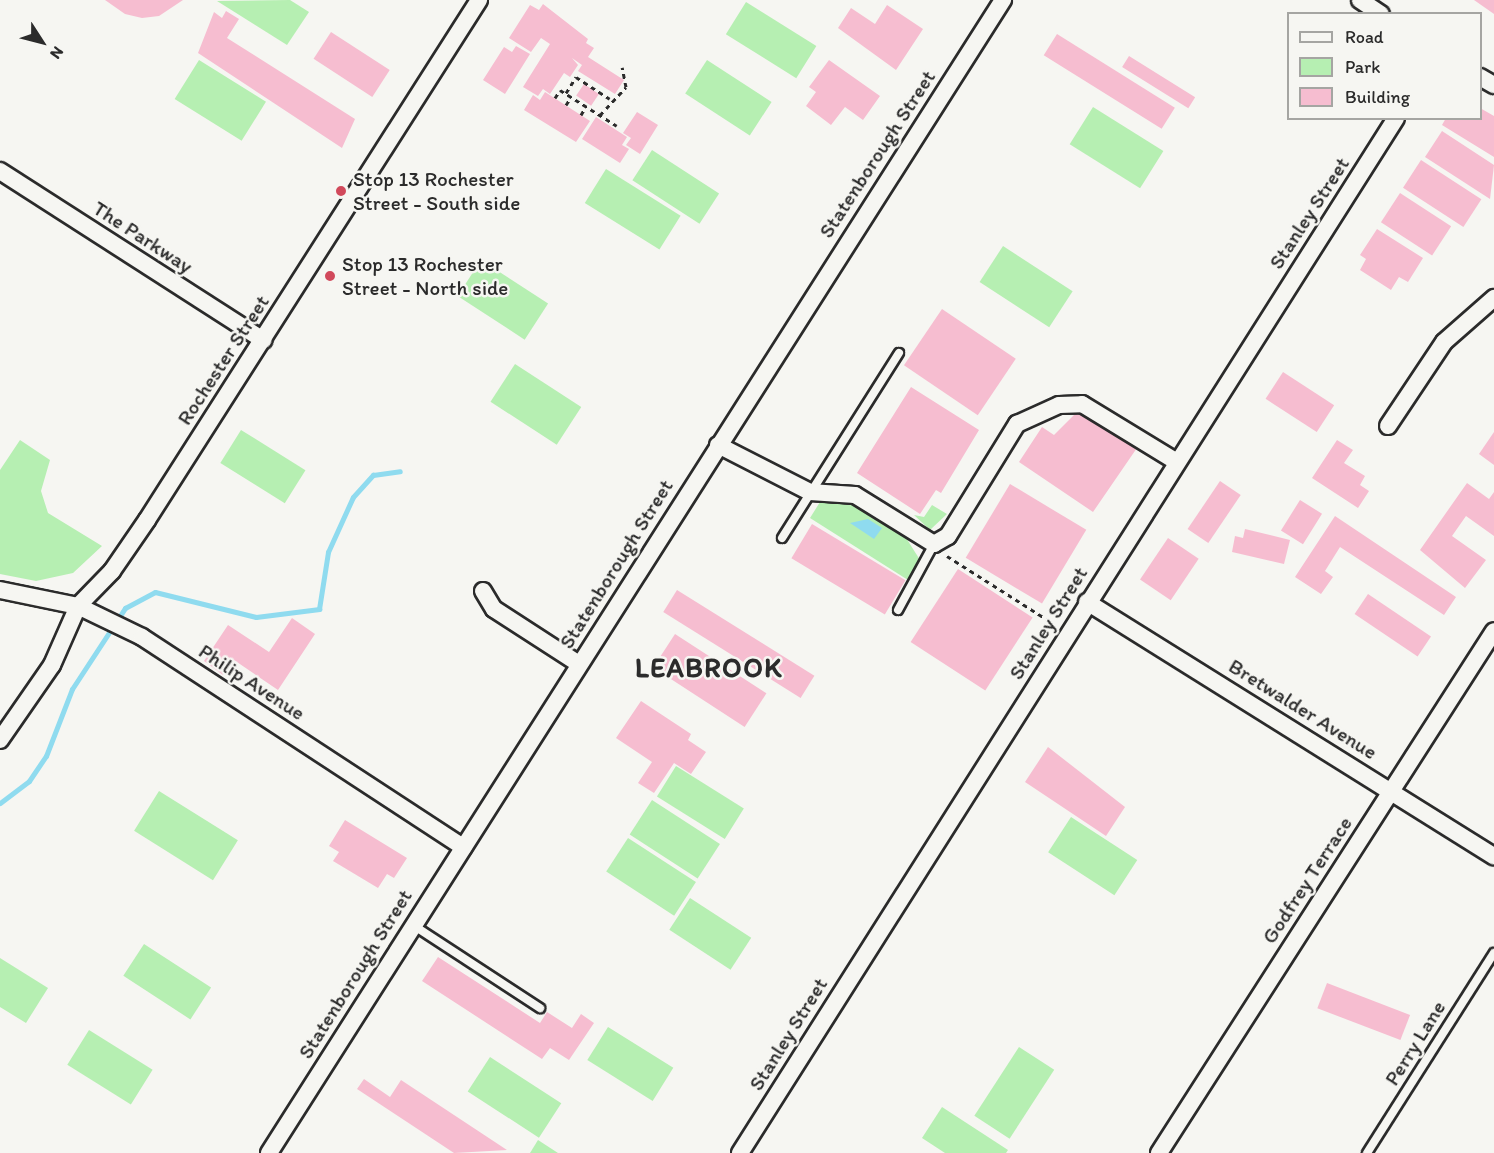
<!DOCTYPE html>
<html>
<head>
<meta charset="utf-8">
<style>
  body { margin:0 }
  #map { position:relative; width:1494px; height:1153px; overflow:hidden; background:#f6f6f2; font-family:Itim,sans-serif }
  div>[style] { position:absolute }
  .green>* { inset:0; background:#b6efb2; transform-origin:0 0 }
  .water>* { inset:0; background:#8fdbef }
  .stream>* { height:5px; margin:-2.5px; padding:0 2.5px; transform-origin:2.5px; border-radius:2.5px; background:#8fdbef }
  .building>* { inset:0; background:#f6bdd0; transform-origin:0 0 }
  .path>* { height:3px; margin-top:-1.5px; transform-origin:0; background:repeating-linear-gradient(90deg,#2b2b2b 0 4.5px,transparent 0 9px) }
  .roads { filter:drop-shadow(2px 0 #2b2b2b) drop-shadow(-2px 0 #2b2b2b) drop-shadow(0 2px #2b2b2b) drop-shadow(0 -2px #2b2b2b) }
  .service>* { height:8px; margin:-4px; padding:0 4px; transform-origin:4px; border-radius:4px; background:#f6f6f2 }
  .minor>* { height:16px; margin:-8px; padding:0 8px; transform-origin:8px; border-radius:8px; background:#f6f6f2 }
  .dots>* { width:16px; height:16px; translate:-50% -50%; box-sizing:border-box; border:3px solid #f6f6f2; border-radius:50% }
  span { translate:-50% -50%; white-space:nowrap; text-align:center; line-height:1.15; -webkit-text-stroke:5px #f6f6f2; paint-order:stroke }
  .street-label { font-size:21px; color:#2b2b2b }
  .poi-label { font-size:21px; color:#2b2b2b }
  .left { translate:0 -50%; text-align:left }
  .district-label { font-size:27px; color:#2b2b2b; font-weight:700; letter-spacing:1.5px }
  .legend { position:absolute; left:1287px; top:12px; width:195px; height:108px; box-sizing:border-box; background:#f6f6f2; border:2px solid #a5a5a2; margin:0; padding:8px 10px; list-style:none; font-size:18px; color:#2b2b2b }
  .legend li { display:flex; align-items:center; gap:12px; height:30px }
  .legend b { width:30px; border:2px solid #a5a5a2 }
  .north { position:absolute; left:12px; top:12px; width:60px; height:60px; -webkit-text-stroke:4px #f6f6f2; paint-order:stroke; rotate:126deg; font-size:16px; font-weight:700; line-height:24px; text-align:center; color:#2b2b2b }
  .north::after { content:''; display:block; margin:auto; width:21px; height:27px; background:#2b2b2b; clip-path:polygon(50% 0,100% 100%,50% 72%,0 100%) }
</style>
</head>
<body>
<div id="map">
  <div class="green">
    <div style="clip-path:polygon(290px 0,309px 12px,287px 45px,217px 1px)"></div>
    <div style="left:746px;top:2px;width:83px;height:38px;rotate:32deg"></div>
    <div style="left:199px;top:60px;width:79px;height:46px;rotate:32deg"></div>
    <div style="left:707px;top:60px;width:77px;height:40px;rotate:33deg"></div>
    <div style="left:1093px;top:107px;width:83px;height:44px;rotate:32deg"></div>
    <div style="left:652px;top:150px;width:80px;height:36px;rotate:33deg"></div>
    <div style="left:606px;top:169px;width:88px;height:40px;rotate:32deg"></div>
    <div style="left:1003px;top:246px;width:83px;height:43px;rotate:33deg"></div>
    <div style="left:481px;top:260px;width:80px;height:43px;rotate:33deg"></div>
    <div style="left:515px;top:364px;width:79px;height:45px;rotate:33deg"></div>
    <div style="left:241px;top:430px;width:76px;height:39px;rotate:32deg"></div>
    <div style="clip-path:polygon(20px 440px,50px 460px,41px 491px,48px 513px,102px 546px,73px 573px,36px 581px,0 574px,0 470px)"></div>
    <div style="clip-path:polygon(820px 502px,853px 502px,903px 533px,920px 560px,908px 580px,810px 518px)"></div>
    <div style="clip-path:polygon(932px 505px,947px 514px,930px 530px,914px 515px,924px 517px)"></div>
    <div style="left:676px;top:766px;width:80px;height:36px;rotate:32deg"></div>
    <div style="left:159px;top:791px;width:93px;height:47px;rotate:32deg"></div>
    <div style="left:652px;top:800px;width:81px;height:41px;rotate:33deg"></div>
    <div style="left:1071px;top:817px;width:79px;height:42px;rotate:33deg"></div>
    <div style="left:628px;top:838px;width:81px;height:40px;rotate:33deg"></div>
    <div style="left:690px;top:898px;width:73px;height:38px;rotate:33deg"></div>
    <div style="left:144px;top:944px;width:80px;height:38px;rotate:33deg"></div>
    <div style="clip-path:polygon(0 958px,48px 988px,26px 1023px,0 1007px)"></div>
    <div style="left:608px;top:1027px;width:77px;height:39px;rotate:32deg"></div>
    <div style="left:89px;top:1030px;width:75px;height:41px;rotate:32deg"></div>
    <div style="left:1019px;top:1047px;width:42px;height:82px;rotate:33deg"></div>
    <div style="left:490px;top:1057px;width:85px;height:41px;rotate:33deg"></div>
    <div style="clip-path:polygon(942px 1107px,1008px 1150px,1006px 1153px,945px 1153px,922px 1138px)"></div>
    <div style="clip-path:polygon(538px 1140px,558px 1153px,530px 1153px)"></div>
  </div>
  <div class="water">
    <div style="clip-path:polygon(868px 519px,882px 528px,874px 539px,850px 523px)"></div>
  </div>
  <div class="stream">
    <div style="left:0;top:803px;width:36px;rotate:-37deg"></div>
    <div style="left:29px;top:781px;width:30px;rotate:-56deg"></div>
    <div style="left:46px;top:756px;width:72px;rotate:-68.8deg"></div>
    <div style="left:72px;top:689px;width:97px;rotate:-56.8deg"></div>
    <div style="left:125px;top:608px;width:34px;rotate:-28deg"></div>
    <div style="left:155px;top:592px;width:104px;rotate:13.9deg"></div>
    <div style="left:256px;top:617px;width:64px;rotate:-7.2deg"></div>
    <div style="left:319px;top:609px;width:58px;rotate:-81deg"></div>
    <div style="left:328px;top:552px;width:60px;rotate:-65.6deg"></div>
    <div style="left:353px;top:497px;width:30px;rotate:-48deg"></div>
    <div style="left:373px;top:475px;width:27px;rotate:-8deg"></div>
  </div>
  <div class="building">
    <div style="clip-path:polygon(105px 0,183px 0,159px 16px,142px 18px,125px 14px)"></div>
    <div style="clip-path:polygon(1474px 0,1494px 0,1494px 14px)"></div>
    <div style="clip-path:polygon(543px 4px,588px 39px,586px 43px,594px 48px,588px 57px,624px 80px,615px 94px,578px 71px,582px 65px,572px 58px,578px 65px,570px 77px,564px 73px,550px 94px,543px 89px,538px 96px,523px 87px,550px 44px,541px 38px,531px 52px,509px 38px,530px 5px,539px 10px)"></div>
    <div style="clip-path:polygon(887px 5px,923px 29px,896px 70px,838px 28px,851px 8px,875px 24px)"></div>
    <div style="clip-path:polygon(226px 11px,239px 19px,227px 38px,355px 119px,342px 148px,198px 53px,214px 12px,222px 18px)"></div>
    <div style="left:331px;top:32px;width:70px;height:32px;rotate:33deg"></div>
    <div style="left:1057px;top:34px;width:139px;height:25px;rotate:32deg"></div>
    <div style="clip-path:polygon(516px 46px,530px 54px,505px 94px,483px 80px,504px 47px,512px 52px)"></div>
    <div style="left:1129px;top:56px;width:78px;height:13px;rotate:32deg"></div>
    <div style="clip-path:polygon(829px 60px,880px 96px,863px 120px,845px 107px,831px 125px,806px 106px,816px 92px,809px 87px)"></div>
    <div style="left:584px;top:84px;width:18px;height:14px;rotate:34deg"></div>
    <div style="clip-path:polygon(545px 92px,590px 121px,576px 142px,524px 110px,533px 95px,540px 100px)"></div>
    <div style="clip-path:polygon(1480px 108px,1494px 116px,1494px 157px,1442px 125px,1446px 118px,1480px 118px)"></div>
    <div style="clip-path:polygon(637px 112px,658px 125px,640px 154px,626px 145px,631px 138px,623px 133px)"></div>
    <div style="clip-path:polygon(596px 117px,627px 137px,622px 145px,629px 149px,620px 163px,582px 139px)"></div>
    <div style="clip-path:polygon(1442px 131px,1494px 165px,1490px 199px,1425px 157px)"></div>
    <div style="left:1421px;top:160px;width:72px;height:33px;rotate:33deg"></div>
    <div style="left:1400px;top:193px;width:61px;height:35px;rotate:33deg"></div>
    <div style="clip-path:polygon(1377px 229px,1423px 258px,1408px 282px,1399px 277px,1391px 290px,1360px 270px,1366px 259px,1360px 255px)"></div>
    <div style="left:942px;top:309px;width:89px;height:68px;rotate:34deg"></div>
    <div style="left:1283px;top:372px;width:61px;height:32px;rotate:33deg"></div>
    <div style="clip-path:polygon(911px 387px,979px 430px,941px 493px,936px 490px,920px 514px,857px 473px)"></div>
    <div style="clip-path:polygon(1082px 407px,1139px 445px,1093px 512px,1019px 462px,1042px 427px,1054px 435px)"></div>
    <div style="clip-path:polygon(1494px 432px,1494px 465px,1479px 454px)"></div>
    <div style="clip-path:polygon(1337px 440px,1353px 450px,1344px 463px,1365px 476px,1360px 485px,1369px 491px,1358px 508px,1312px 478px)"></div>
    <div style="left:1220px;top:481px;width:25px;height:58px;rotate:34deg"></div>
    <div style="clip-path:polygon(1467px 483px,1489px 499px,1494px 492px,1494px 536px,1466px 516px,1452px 536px,1486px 560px,1465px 588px,1420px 550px)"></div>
    <div style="left:1010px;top:484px;width:89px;height:86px;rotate:31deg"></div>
    <div style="left:1300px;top:500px;width:26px;height:36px;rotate:32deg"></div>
    <div style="clip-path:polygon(1335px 516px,1456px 597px,1444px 615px,1340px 547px,1325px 571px,1333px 577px,1321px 594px,1295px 577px)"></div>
    <div style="left:812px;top:524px;width:109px;height:40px;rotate:31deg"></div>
    <div style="clip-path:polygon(1245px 529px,1290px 540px,1284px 564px,1232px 552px,1235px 536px,1243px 538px)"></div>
    <div style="left:1168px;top:538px;width:37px;height:50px;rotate:34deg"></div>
    <div style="left:958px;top:569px;width:89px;height:87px;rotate:33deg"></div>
    <div style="left:677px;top:590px;width:162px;height:26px;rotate:32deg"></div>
    <div style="left:1368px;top:594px;width:76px;height:24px;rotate:34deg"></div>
    <div style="clip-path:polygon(292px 618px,315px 634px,278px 690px,234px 660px,223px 675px,204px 661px,228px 625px,269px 652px)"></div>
    <div style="left:675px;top:634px;width:109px;height:40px;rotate:33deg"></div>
    <div style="clip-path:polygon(641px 701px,691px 734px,688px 740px,706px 752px,691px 774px,674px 763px,654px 793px,638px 783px,652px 762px,616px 738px)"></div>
    <div style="clip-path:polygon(1048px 747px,1125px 807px,1106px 836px,1025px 782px)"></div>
    <div style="clip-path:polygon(345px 820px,407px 858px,394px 878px,387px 874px,378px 888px,333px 861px,339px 852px,329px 846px)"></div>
    <div style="clip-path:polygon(438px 957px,540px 1023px,547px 1012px,572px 1028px,581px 1014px,594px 1023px,569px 1060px,550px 1048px,542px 1059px,422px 981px)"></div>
    <div style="left:1327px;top:983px;width:89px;height:27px;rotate:21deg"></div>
    <div style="clip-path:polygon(364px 1079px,390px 1097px,401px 1080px,507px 1150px,454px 1153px,357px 1089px)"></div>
  </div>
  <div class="path">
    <div style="left:566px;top:93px;width:19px;rotate:-58deg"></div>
    <div style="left:576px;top:77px;width:40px;rotate:32.9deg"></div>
    <div style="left:555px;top:98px;width:9px;rotate:-58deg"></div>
    <div style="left:560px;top:90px;width:67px;rotate:32.3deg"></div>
    <div style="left:566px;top:105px;width:9px;rotate:-58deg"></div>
    <div style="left:581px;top:115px;width:10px;rotate:-61deg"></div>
    <div style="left:600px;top:115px;width:38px;rotate:-47deg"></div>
    <div style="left:626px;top:87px;width:20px;rotate:-101deg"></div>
    <div style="left:947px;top:556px;width:123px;rotate:32.4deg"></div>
  </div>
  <div class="roads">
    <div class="service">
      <div style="left:782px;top:538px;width:219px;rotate:-57.7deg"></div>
      <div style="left:898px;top:610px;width:75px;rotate:-61.4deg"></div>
      <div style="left:413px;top:925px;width:152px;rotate:33.2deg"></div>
      <div style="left:1367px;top:1153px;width:237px;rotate:-57.6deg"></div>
    </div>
    <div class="minor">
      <div style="left:1360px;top:0;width:25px;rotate:34deg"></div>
      <div style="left:1480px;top:77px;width:16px;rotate:30deg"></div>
      <div style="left:0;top:171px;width:313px;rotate:32.7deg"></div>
      <div style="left:1388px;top:426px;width:101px;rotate:-56.3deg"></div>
      <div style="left:1444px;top:342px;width:67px;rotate:-41.3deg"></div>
      <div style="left:718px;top:445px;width:103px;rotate:27.1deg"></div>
      <div style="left:810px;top:492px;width:45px;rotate:3.8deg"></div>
      <div style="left:855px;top:495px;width:93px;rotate:31.8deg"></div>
      <div style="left:934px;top:544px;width:16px;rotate:-30deg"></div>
      <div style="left:948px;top:536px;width:132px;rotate:-58.4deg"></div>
      <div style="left:1017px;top:424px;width:46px;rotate:-24.3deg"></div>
      <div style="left:1059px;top:405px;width:23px;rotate:-2deg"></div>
      <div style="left:1082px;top:404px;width:111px;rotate:31.4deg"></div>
      <div style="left:0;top:590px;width:80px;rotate:11.6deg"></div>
      <div style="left:78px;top:606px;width:71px;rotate:25.8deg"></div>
      <div style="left:142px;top:637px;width:384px;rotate:33.2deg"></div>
      <div style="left:483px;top:591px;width:21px;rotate:59deg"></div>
      <div style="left:494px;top:609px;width:101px;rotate:32.9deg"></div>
      <div style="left:1087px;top:602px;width:480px;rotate:32deg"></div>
      <div style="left:0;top:740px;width:91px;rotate:-55.3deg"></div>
      <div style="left:52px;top:665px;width:64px;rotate:-66.2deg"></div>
      <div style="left:78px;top:606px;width:49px;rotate:-45.8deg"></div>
      <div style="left:112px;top:571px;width:62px;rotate:-55.5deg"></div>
      <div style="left:147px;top:520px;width:617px;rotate:-57.44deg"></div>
      <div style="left:269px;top:1153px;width:1367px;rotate:-57.52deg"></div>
      <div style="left:740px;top:1153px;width:1225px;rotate:-57.63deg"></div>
      <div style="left:1159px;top:1153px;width:620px;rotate:-57.31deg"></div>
    </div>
  </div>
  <div class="dots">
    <div style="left:341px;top:191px;background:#d1495b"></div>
    <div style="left:330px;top:276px;background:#d1495b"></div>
  </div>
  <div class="street-label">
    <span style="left:877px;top:154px;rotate:-57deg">Statenborough Street</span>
    <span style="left:1309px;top:213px;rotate:-57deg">Stanley Street</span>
    <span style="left:143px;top:237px;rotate:33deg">The Parkway</span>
    <span style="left:223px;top:360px;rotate:-57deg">Rochester Street</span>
    <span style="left:616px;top:564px;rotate:-58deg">Statenborough Street</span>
    <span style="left:1048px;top:623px;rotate:-58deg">Stanley Street</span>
    <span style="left:252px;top:682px;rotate:33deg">Philip Avenue</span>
    <span style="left:1303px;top:709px;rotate:32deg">Bretwalder Avenue</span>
    <span style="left:1307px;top:880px;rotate:-57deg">Godfrey Terrace</span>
    <span style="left:355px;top:974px;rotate:-58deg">Statenborough Street</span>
    <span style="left:788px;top:1034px;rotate:-58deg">Stanley Street</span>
    <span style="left:1415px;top:1043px;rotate:-58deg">Perry Lane</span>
  </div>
  <div class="poi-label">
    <span class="left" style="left:353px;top:191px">Stop 13 Rochester<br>Street - South side</span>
    <span class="left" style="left:342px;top:276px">Stop 13 Rochester<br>Street - North side</span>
  </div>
  <div class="district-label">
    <span style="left:709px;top:668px">LEABROOK</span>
  </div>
  <ul class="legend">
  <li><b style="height:8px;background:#f6f6f2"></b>Road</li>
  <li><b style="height:16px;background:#b6efb2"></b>Park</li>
  <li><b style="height:16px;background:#f6bdd0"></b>Building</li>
  </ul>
  <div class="north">N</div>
</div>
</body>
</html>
